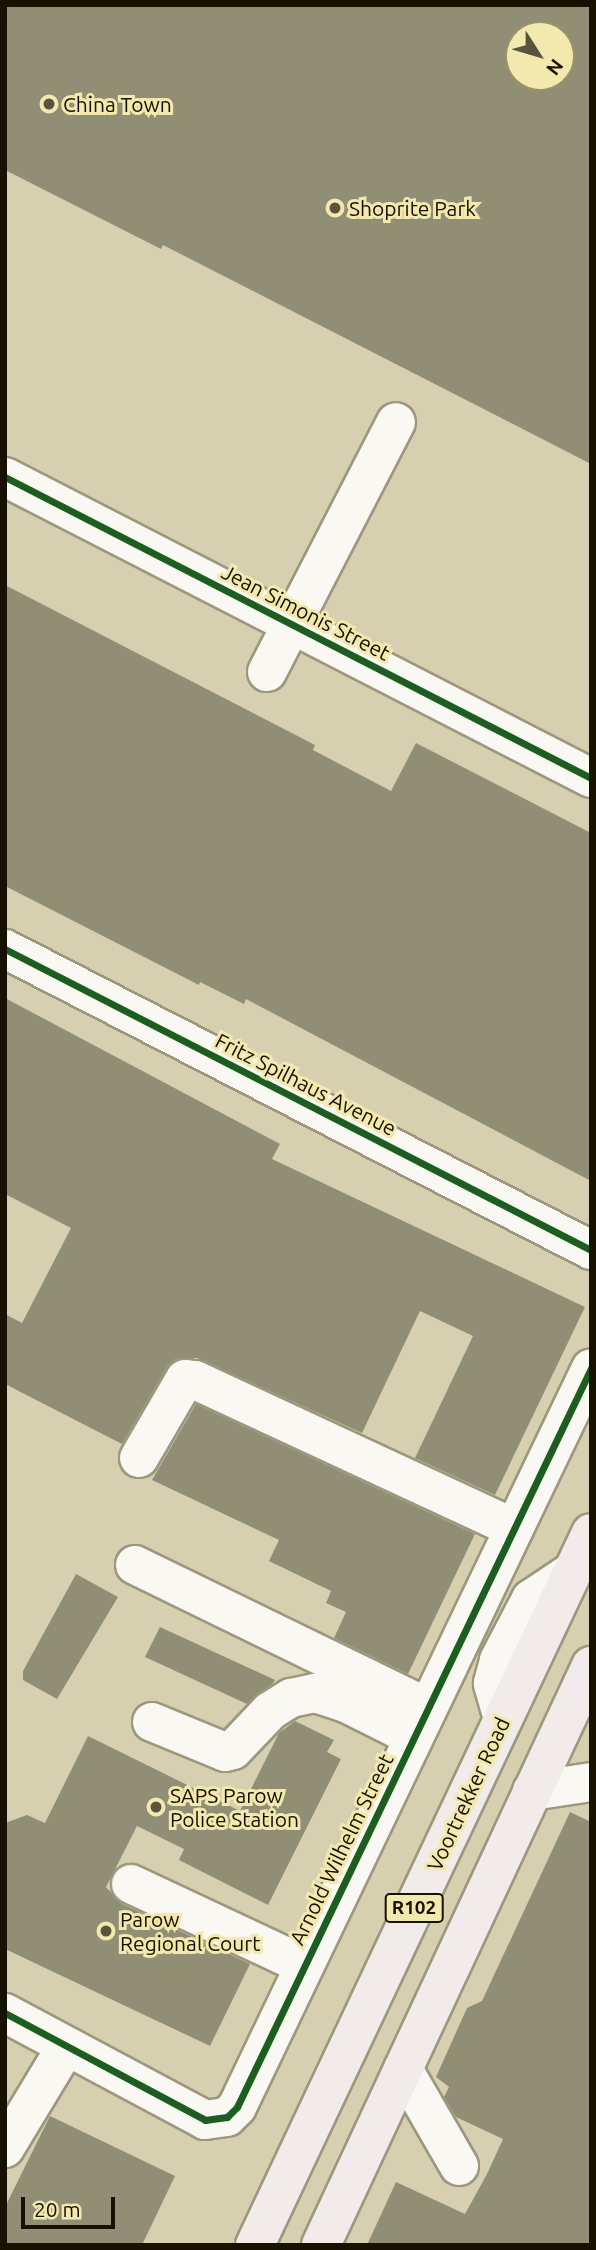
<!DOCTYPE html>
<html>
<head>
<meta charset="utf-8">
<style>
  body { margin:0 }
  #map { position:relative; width:596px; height:2250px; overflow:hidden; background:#d7d0b0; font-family:Ubuntu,sans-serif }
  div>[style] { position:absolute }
  .building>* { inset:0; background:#908f76 }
  .roads { filter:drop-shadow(2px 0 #9c977e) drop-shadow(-2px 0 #9c977e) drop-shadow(0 2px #9c977e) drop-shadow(0 -2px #9c977e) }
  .minor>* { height:38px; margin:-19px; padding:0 19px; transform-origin:19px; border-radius:19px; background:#f9f8f3 }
  .major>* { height:38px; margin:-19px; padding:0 19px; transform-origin:19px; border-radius:19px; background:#f1ecea }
  .cycleway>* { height:7px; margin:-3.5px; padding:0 3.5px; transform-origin:3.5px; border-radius:3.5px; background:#1b5e20 }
  .dots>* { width:19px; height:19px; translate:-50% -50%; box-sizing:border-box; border:4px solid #f3e9ae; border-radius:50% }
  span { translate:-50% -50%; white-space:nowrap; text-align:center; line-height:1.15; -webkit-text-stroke:6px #f3e9ae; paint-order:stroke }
  .shield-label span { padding:2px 5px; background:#f3e9ae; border:2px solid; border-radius:5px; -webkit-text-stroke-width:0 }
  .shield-label { font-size:19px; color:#161100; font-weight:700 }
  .poi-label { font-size:21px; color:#161100 }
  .left { translate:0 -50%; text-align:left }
  .street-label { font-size:21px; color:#161100 }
  .frame { position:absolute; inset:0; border:7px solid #161100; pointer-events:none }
  .north { position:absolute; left:505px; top:21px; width:70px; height:70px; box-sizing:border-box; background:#f3e9ae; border:2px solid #9b9368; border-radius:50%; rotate:127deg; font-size:19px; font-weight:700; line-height:28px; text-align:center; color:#161100 }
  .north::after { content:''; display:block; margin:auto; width:24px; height:32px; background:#5a543e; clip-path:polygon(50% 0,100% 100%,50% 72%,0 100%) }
  .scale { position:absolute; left:21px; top:2197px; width:94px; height:32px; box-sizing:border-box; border:4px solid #161100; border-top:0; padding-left:9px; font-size:21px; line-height:24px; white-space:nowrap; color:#161100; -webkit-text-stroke:5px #f3e9ae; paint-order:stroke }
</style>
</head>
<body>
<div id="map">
  <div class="building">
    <div style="clip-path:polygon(evenodd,5px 5px,591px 5px,591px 464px,163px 245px,161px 249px,5px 170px,5px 5px,519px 35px,561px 35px,561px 77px,519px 77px,519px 35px)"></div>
    <div style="clip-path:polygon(5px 585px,315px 745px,313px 750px,391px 791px,416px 743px,591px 833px,591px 1181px,246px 999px,244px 1004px,200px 982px,199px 985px,5px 886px)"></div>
    <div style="clip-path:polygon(5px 998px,280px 1144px,272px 1159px,585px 1307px,495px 1495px,415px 1458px,473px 1336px,420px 1311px,362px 1433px,197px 1358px,176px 1359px,167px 1367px,122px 1444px,5px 1384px,5px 1314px,22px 1323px,71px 1228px,5px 1194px)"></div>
    <div style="clip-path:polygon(196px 1404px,475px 1534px,408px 1674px,334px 1638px,346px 1612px,326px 1603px,331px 1591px,269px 1561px,279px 1540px,152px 1480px)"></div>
    <div style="clip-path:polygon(76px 1574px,118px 1597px,57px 1699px,23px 1680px,23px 1671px)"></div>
    <div style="clip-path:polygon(160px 1627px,275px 1680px,273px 1683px,247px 1704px,145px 1657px)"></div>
    <div style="clip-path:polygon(295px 1721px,334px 1740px,327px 1752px,341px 1759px,268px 1905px,179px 1860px,184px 1849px,137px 1826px,106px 1887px,122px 1904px,250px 1964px,210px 2046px,5px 1949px,5px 1823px,27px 1815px,45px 1823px,88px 1736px,240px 1811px,279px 1733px)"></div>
    <div style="clip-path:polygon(570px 1812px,591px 1822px,591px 2245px,367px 2245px,396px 2182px,465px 2214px,487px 2174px,503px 2139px,456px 2117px,444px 2097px,449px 2087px,436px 2077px,467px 2008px,482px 2001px)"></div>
    <div style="clip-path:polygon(50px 2116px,175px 2176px,142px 2245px,5px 2245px,5px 2207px)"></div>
  </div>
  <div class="roads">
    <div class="minor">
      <div style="left:5px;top:477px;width:659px;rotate:27.19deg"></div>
      <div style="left:267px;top:672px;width:281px;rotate:-62.7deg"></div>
      <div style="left:5px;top:949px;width:659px;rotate:27.19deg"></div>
      <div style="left:139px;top:1458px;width:91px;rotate:-59.8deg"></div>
      <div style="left:185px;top:1379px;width:10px;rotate:6deg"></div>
      <div style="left:195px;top:1380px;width:352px;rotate:24.9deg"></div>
      <div style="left:135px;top:1565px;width:326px;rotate:26deg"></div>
      <div style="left:503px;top:1719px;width:37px;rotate:-106deg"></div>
      <div style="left:493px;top:1683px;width:24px;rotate:-75deg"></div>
      <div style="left:499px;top:1660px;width:69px;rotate:-62.3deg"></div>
      <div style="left:531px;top:1599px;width:50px;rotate:-33.7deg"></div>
      <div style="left:152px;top:1722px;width:79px;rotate:22.3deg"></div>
      <div style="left:225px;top:1752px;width:8px;rotate:-14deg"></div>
      <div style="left:233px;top:1750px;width:54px;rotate:-46.5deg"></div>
      <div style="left:270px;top:1711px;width:25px;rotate:-32deg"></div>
      <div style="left:291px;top:1698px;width:25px;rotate:-12deg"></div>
      <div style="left:315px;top:1693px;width:33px;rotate:18deg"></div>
      <div style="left:346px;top:1703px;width:76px;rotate:26.6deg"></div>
      <div style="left:532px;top:1791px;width:60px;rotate:-8.7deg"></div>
      <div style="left:131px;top:1884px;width:191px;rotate:25.1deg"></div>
      <div style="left:5px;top:2013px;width:227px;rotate:28.1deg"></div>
      <div style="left:205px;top:2120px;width:22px;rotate:-8deg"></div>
      <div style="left:227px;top:2117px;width:14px;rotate:-45deg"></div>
      <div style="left:237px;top:2107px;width:819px;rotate:-64.4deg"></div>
      <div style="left:403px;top:2069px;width:112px;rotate:60deg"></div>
      <div style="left:5px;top:2148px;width:118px;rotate:-58.9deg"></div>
    </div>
    <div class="major">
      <div style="left:255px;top:2245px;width:787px;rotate:-64.74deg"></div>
      <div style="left:321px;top:2245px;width:639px;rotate:-65deg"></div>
    </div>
  </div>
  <div class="cycleway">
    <div style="left:5px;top:477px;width:659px;rotate:27.19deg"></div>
    <div style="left:5px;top:949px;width:659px;rotate:27.19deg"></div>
    <div style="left:5px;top:2013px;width:227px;rotate:28.1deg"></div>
    <div style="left:205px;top:2120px;width:22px;rotate:-8deg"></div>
    <div style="left:227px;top:2117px;width:14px;rotate:-45deg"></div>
    <div style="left:237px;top:2107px;width:819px;rotate:-64.4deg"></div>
  </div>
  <div class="dots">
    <div style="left:49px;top:104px;background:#5a543e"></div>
    <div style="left:335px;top:208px;background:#5a543e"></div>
    <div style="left:156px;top:1807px;background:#5a543e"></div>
    <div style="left:106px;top:1931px;background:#5a543e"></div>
  </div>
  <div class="shield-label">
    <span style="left:414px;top:1908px">R102</span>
  </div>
  <div class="poi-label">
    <span class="left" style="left:63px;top:104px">China Town</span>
    <span class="left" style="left:349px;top:208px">Shoprite Park</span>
    <span class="left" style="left:170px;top:1807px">SAPS Parow<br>Police Station</span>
    <span class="left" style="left:120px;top:1931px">Parow<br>Regional Court</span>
  </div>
  <div class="street-label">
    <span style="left:306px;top:612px;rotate:27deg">Jean Simonis Street</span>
    <span style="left:306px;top:1084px;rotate:27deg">Fritz Spilhaus Avenue</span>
    <span style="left:468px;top:1794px;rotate:-65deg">Voortrekker Road</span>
    <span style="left:341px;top:1849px;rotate:-64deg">Arnold Wilhelm Street</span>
  </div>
  <div class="frame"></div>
  <div class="north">N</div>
  <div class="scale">20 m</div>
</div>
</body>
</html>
